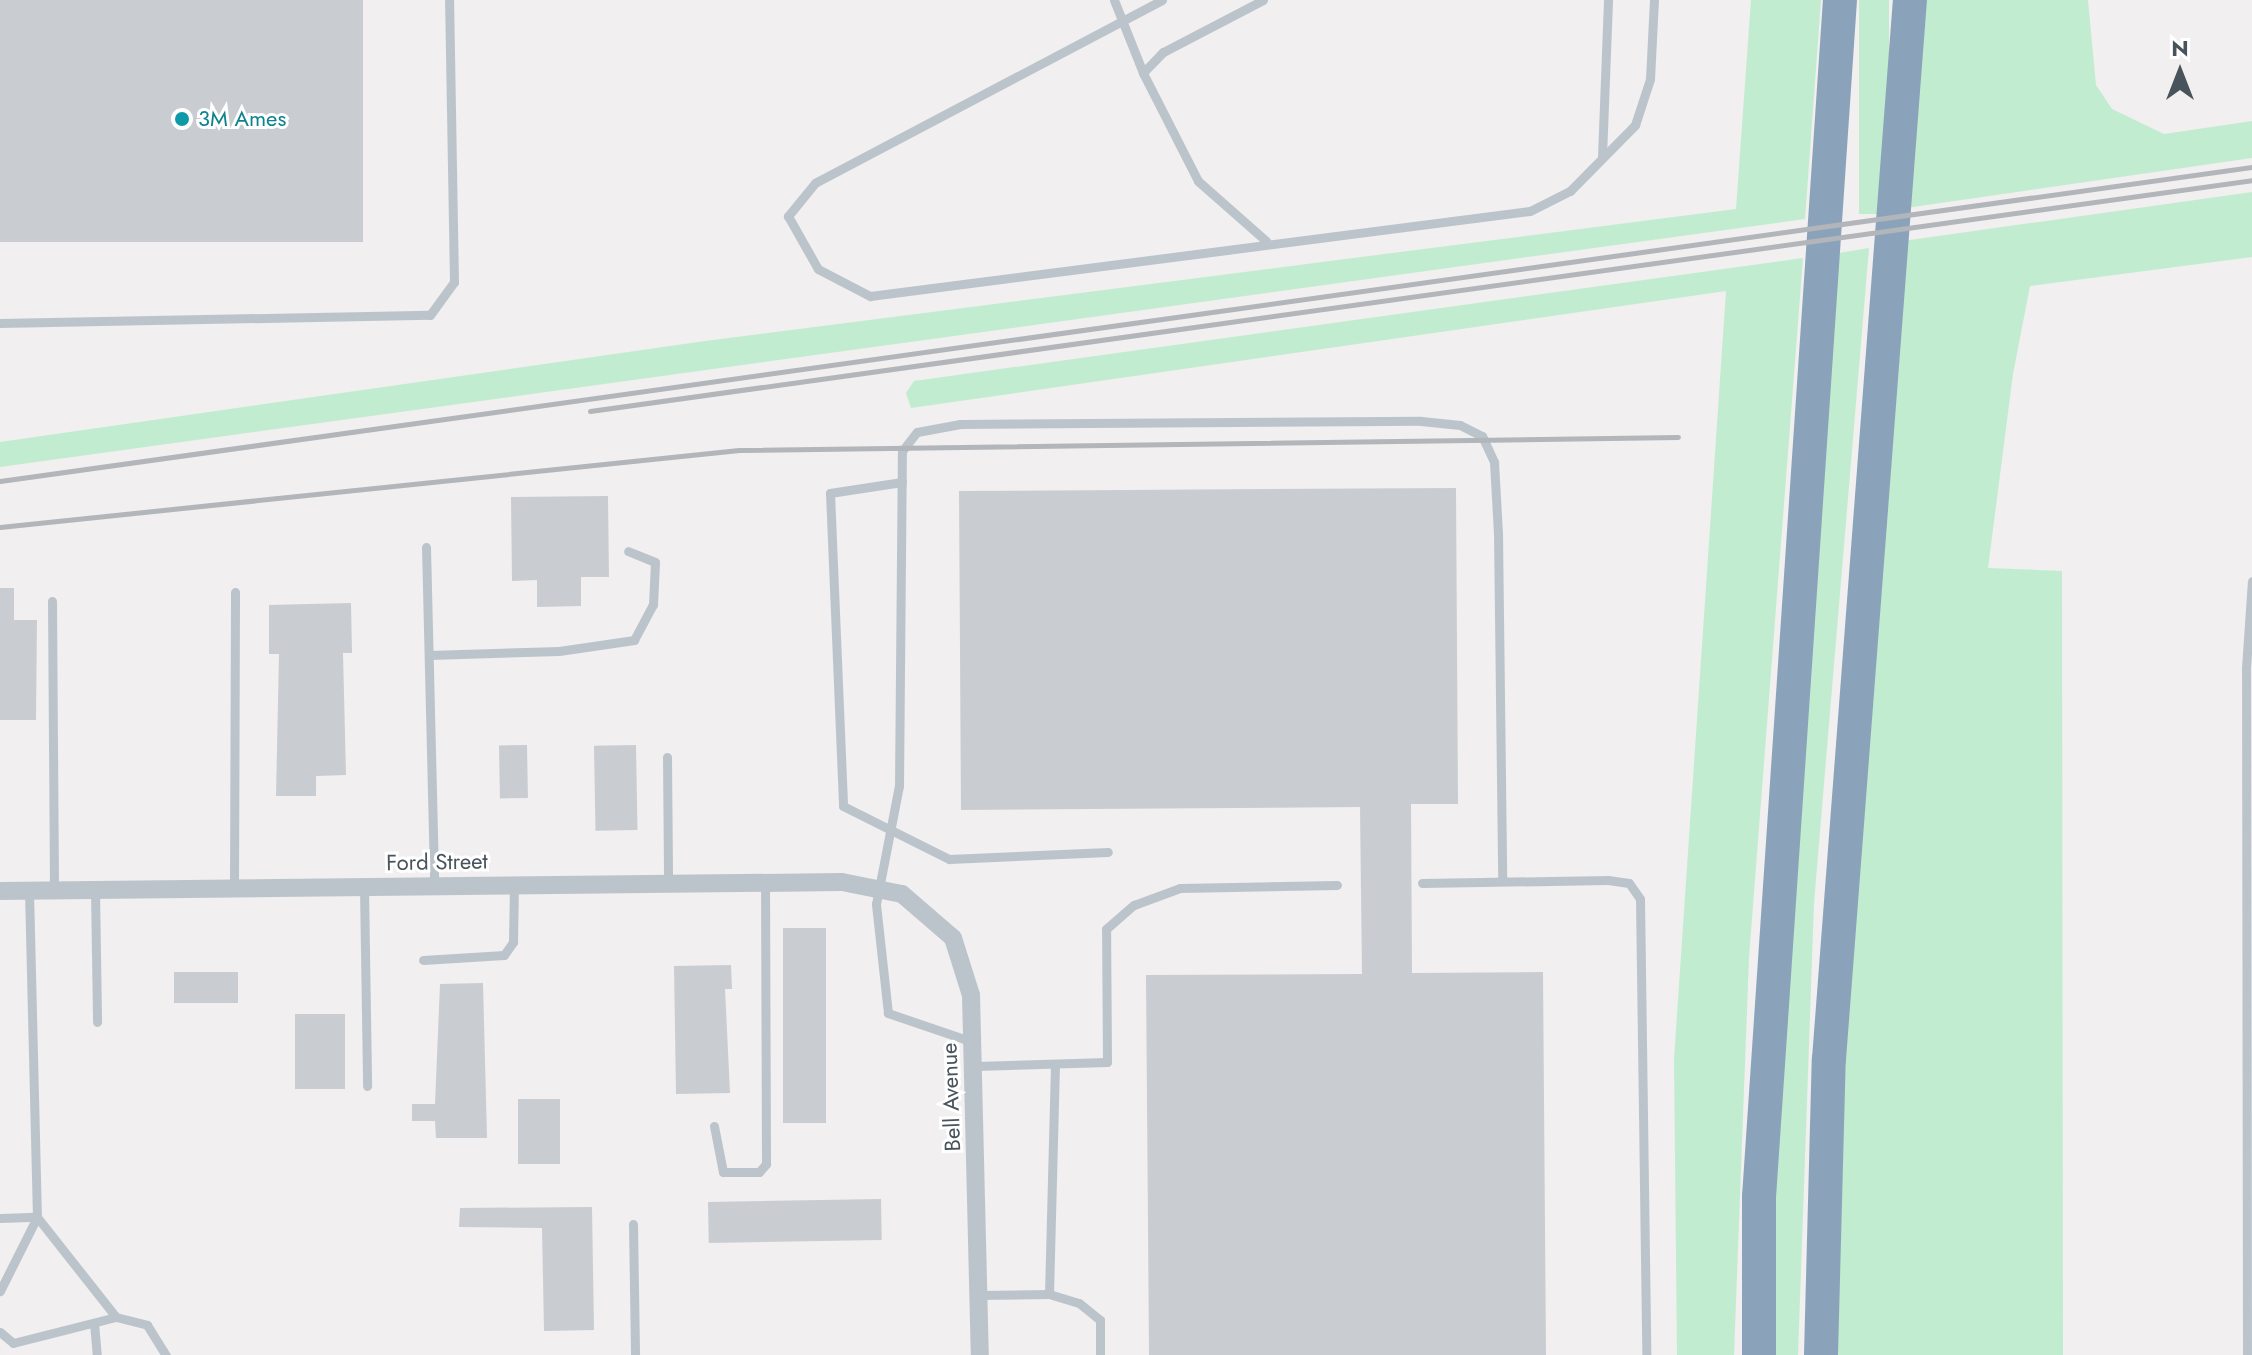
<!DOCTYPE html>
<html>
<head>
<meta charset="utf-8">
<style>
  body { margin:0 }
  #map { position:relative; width:2252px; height:1355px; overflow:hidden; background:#f1efef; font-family:Jost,sans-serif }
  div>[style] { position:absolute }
  .green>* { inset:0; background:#c1ecd0; transform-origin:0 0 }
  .building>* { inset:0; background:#c9ccd1; transform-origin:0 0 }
  .lane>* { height:9px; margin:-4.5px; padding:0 4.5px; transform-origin:4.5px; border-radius:4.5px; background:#bcc4cb }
  .street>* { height:18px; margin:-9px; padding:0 9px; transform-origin:9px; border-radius:9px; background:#bcc4cb }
  .highway>* { height:34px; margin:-17px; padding:0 17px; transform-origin:17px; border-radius:17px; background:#8aa3ba }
  .rail>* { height:5px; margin:-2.5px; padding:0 2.5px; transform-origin:2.5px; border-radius:2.5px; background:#b2b5b9 }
  .dots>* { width:22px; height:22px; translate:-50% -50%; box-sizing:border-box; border:4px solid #fff; border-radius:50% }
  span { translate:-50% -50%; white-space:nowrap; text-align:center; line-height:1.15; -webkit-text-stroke:6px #fff; paint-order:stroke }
  .culture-label { font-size:22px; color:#0d838f }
  .left { translate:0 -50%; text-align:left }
  .street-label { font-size:22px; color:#48535b }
  .north { position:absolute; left:2140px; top:32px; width:80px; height:80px; -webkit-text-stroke:6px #fff; paint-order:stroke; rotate:0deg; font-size:22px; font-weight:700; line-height:32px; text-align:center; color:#48535b }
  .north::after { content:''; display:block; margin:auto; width:28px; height:36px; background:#48535b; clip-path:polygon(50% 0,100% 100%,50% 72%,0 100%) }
</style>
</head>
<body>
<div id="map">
  <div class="green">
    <div style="clip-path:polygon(1751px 0,1821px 0,1805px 219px,0 467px,0 442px,705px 341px,1736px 209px)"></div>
    <div style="left:1859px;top:0;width:30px;height:214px"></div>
    <div style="clip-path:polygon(1926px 0,2088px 0,2096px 85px,2112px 109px,2164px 134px,2252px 121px,2252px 158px,1906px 208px)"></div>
    <div style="clip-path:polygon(2252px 192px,2252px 257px,2030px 286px,2013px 374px,1988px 568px,2062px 571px,2063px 1355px,1836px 1355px,1842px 1060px,1903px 241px)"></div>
    <div style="clip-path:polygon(1869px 248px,1814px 903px,1798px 1355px,1773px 1355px,1772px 1217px,1839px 253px)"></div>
    <div style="clip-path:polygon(1803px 258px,1749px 957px,1734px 1355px,1677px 1355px,1674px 1059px,1726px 291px,911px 408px,906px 393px,914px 381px)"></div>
  </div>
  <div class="building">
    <div style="left:0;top:0;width:363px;height:242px"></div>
    <div style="clip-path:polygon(1456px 488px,1458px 804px,1411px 804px,1412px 973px,1543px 972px,1546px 1355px,1149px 1355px,1146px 975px,1362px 974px,1360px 807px,961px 810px,959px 491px)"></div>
    <div style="clip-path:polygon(608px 496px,609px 577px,581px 577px,581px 606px,537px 607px,537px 580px,512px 581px,511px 497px)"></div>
    <div style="clip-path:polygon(0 588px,14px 588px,14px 620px,37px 620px,36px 720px,0 720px)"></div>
    <div style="clip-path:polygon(351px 603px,352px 653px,343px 653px,346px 775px,316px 776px,316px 796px,276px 796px,279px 654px,269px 654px,269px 605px)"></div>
    <div style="left:527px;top:745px;width:53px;height:28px;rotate:89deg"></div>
    <div style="left:636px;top:745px;width:85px;height:42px;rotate:89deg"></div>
    <div style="left:783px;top:928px;width:43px;height:195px"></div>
    <div style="clip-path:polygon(731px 965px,732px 989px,725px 989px,730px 1093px,676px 1094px,674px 966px)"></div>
    <div style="left:238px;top:972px;width:31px;height:64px;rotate:90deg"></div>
    <div style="clip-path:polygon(483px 983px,487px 1138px,436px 1138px,435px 1121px,412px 1121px,412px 1104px,435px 1104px,440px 984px)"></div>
    <div style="left:295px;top:1014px;width:50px;height:75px"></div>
    <div style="left:518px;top:1099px;width:42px;height:65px"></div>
    <div style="left:881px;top:1199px;width:41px;height:173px;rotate:89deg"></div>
    <div style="clip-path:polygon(592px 1207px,594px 1330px,544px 1331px,542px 1228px,459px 1227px,460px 1208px)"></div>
  </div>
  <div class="lane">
    <div style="left:1114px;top:0;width:79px;rotate:68.3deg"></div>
    <div style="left:1162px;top:0;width:392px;rotate:152.2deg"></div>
    <div style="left:815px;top:183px;width:43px;rotate:129.3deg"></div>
    <div style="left:788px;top:216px;width:61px;rotate:60.5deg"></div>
    <div style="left:818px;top:269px;width:59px;rotate:27.4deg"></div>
    <div style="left:870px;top:296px;width:665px;rotate:-7.34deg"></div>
    <div style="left:1530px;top:211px;width:45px;rotate:-26.6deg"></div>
    <div style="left:1570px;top:191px;width:93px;rotate:-45.4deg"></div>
    <div style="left:1635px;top:125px;width:48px;rotate:-71.9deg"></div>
    <div style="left:1650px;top:79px;width:79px;rotate:-87.1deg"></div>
    <div style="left:1263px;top:0;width:113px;rotate:152.5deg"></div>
    <div style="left:1163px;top:52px;width:29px;rotate:134deg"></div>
    <div style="left:1143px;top:73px;width:121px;rotate:63deg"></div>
    <div style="left:1198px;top:181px;width:91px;rotate:41.4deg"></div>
    <div style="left:1602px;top:157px;width:157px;rotate:-87.8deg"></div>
    <div style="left:0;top:323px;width:430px;rotate:-1.1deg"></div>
    <div style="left:430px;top:315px;width:41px;rotate:-54deg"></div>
    <div style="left:454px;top:282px;width:282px;rotate:-91deg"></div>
    <div style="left:902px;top:482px;width:73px;rotate:171.3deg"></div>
    <div style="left:830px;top:493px;width:313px;rotate:87.6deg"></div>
    <div style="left:843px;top:806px;width:119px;rotate:26.6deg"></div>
    <div style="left:949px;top:859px;width:159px;rotate:-2.5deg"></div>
    <div style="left:426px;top:547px;width:339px;rotate:88.6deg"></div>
    <div style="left:52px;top:601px;width:290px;rotate:89.6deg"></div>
    <div style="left:429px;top:655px;width:130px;rotate:-1.8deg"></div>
    <div style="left:559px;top:651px;width:76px;rotate:-8.3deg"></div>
    <div style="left:634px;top:640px;width:40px;rotate:-62deg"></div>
    <div style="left:653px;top:605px;width:43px;rotate:-87.3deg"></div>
    <div style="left:655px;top:562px;width:29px;rotate:-158deg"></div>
    <div style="left:667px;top:757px;width:127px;rotate:89.5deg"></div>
    <div style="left:1422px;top:883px;width:186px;rotate:-0.9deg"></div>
    <div style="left:1608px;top:880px;width:21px;rotate:8deg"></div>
    <div style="left:1629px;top:883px;width:19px;rotate:55deg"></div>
    <div style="left:1640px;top:899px;width:456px;rotate:89.2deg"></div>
    <div style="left:364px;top:887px;width:199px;rotate:89.1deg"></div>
    <div style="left:234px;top:888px;width:296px;rotate:-89.8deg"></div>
    <div style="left:95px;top:890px;width:132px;rotate:89.1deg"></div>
    <div style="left:29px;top:891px;width:326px;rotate:88.6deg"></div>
    <div style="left:37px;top:1217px;width:127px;rotate:51.7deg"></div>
    <div style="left:423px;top:960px;width:81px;rotate:-3.5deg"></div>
    <div style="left:504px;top:955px;width:16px;rotate:-55deg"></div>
    <div style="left:513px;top:942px;width:56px;rotate:-89deg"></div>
    <div style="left:973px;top:1042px;width:90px;rotate:-161.2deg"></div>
    <div style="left:888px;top:1013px;width:110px;rotate:-96.3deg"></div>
    <div style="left:876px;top:904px;width:120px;rotate:-79deg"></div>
    <div style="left:899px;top:786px;width:335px;rotate:-89.5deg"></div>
    <div style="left:902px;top:451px;width:24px;rotate:-52deg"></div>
    <div style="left:917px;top:432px;width:44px;rotate:-10.5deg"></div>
    <div style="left:960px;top:424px;width:461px;rotate:-0.4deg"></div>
    <div style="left:1421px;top:421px;width:39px;rotate:6deg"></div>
    <div style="left:1460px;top:425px;width:25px;rotate:27deg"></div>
    <div style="left:1482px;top:436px;width:29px;rotate:65deg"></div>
    <div style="left:1494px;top:462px;width:71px;rotate:86.8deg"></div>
    <div style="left:1498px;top:533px;width:347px;rotate:89.3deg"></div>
    <div style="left:975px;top:1066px;width:132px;rotate:-1.7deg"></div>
    <div style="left:1107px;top:1062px;width:133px;rotate:-90.4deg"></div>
    <div style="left:1106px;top:929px;width:37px;rotate:-41deg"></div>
    <div style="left:1134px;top:905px;width:49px;rotate:-20.3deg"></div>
    <div style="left:1180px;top:888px;width:157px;rotate:-1.1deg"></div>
    <div style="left:714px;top:1126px;width:47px;rotate:78.9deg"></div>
    <div style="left:723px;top:1172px;width:36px"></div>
    <div style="left:759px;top:1172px;width:11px;rotate:-49deg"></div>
    <div style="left:766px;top:1164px;width:281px;rotate:-90.2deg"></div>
    <div style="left:0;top:1218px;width:37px;rotate:-2deg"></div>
    <div style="left:37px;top:1217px;width:83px;rotate:116.6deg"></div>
    <div style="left:633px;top:1224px;width:131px;rotate:89.1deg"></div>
    <div style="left:1049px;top:1294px;width:230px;rotate:-88.5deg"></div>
    <div style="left:979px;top:1295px;width:70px;rotate:-0.8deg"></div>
    <div style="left:1049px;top:1294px;width:31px;rotate:17deg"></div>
    <div style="left:1079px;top:1303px;width:27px;rotate:39deg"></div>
    <div style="left:1100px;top:1320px;width:35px;rotate:90deg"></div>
    <div style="left:94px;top:1323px;width:32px;rotate:85deg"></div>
    <div style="left:0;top:1332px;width:17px;rotate:40deg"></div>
    <div style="left:13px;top:1343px;width:106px;rotate:-14.2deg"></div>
    <div style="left:116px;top:1317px;width:32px;rotate:14deg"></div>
    <div style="left:147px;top:1325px;width:36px;rotate:58deg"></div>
    <div style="left:2247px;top:1355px;width:687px;rotate:-90.08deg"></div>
    <div style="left:2246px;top:668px;width:87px;rotate:-86.1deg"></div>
  </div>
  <div class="street">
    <div style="left:0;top:891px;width:842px;rotate:-0.61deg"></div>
    <div style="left:842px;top:882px;width:61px;rotate:11.3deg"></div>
    <div style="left:902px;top:894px;width:67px;rotate:40.8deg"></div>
    <div style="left:953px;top:938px;width:60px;rotate:72.5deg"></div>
    <div style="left:971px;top:995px;width:360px;rotate:88.6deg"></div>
  </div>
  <div class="highway">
    <div style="left:1759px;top:1355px;width:158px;rotate:-90deg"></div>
    <div style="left:1759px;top:1197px;width:1200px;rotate:-86.13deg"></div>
    <div style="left:1821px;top:1355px;width:296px;rotate:-88.5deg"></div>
    <div style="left:1829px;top:1059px;width:1062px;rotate:-85.63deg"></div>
  </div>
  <div class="rail">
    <div style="left:590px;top:411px;width:1678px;rotate:-7.91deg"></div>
    <div style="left:0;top:481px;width:2274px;rotate:-7.94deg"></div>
    <div style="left:0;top:527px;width:743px;rotate:-5.95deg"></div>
    <div style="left:739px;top:450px;width:939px;rotate:-0.79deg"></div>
  </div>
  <div class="dots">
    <div style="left:182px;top:119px;background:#0f9aa8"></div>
  </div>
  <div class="culture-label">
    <span class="left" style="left:198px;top:119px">3M Ames</span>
  </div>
  <div class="street-label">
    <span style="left:437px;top:862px;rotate:-1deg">Ford Street</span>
    <span style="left:951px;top:1097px;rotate:-92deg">Bell Avenue</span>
  </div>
  <div class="north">N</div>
</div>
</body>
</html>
